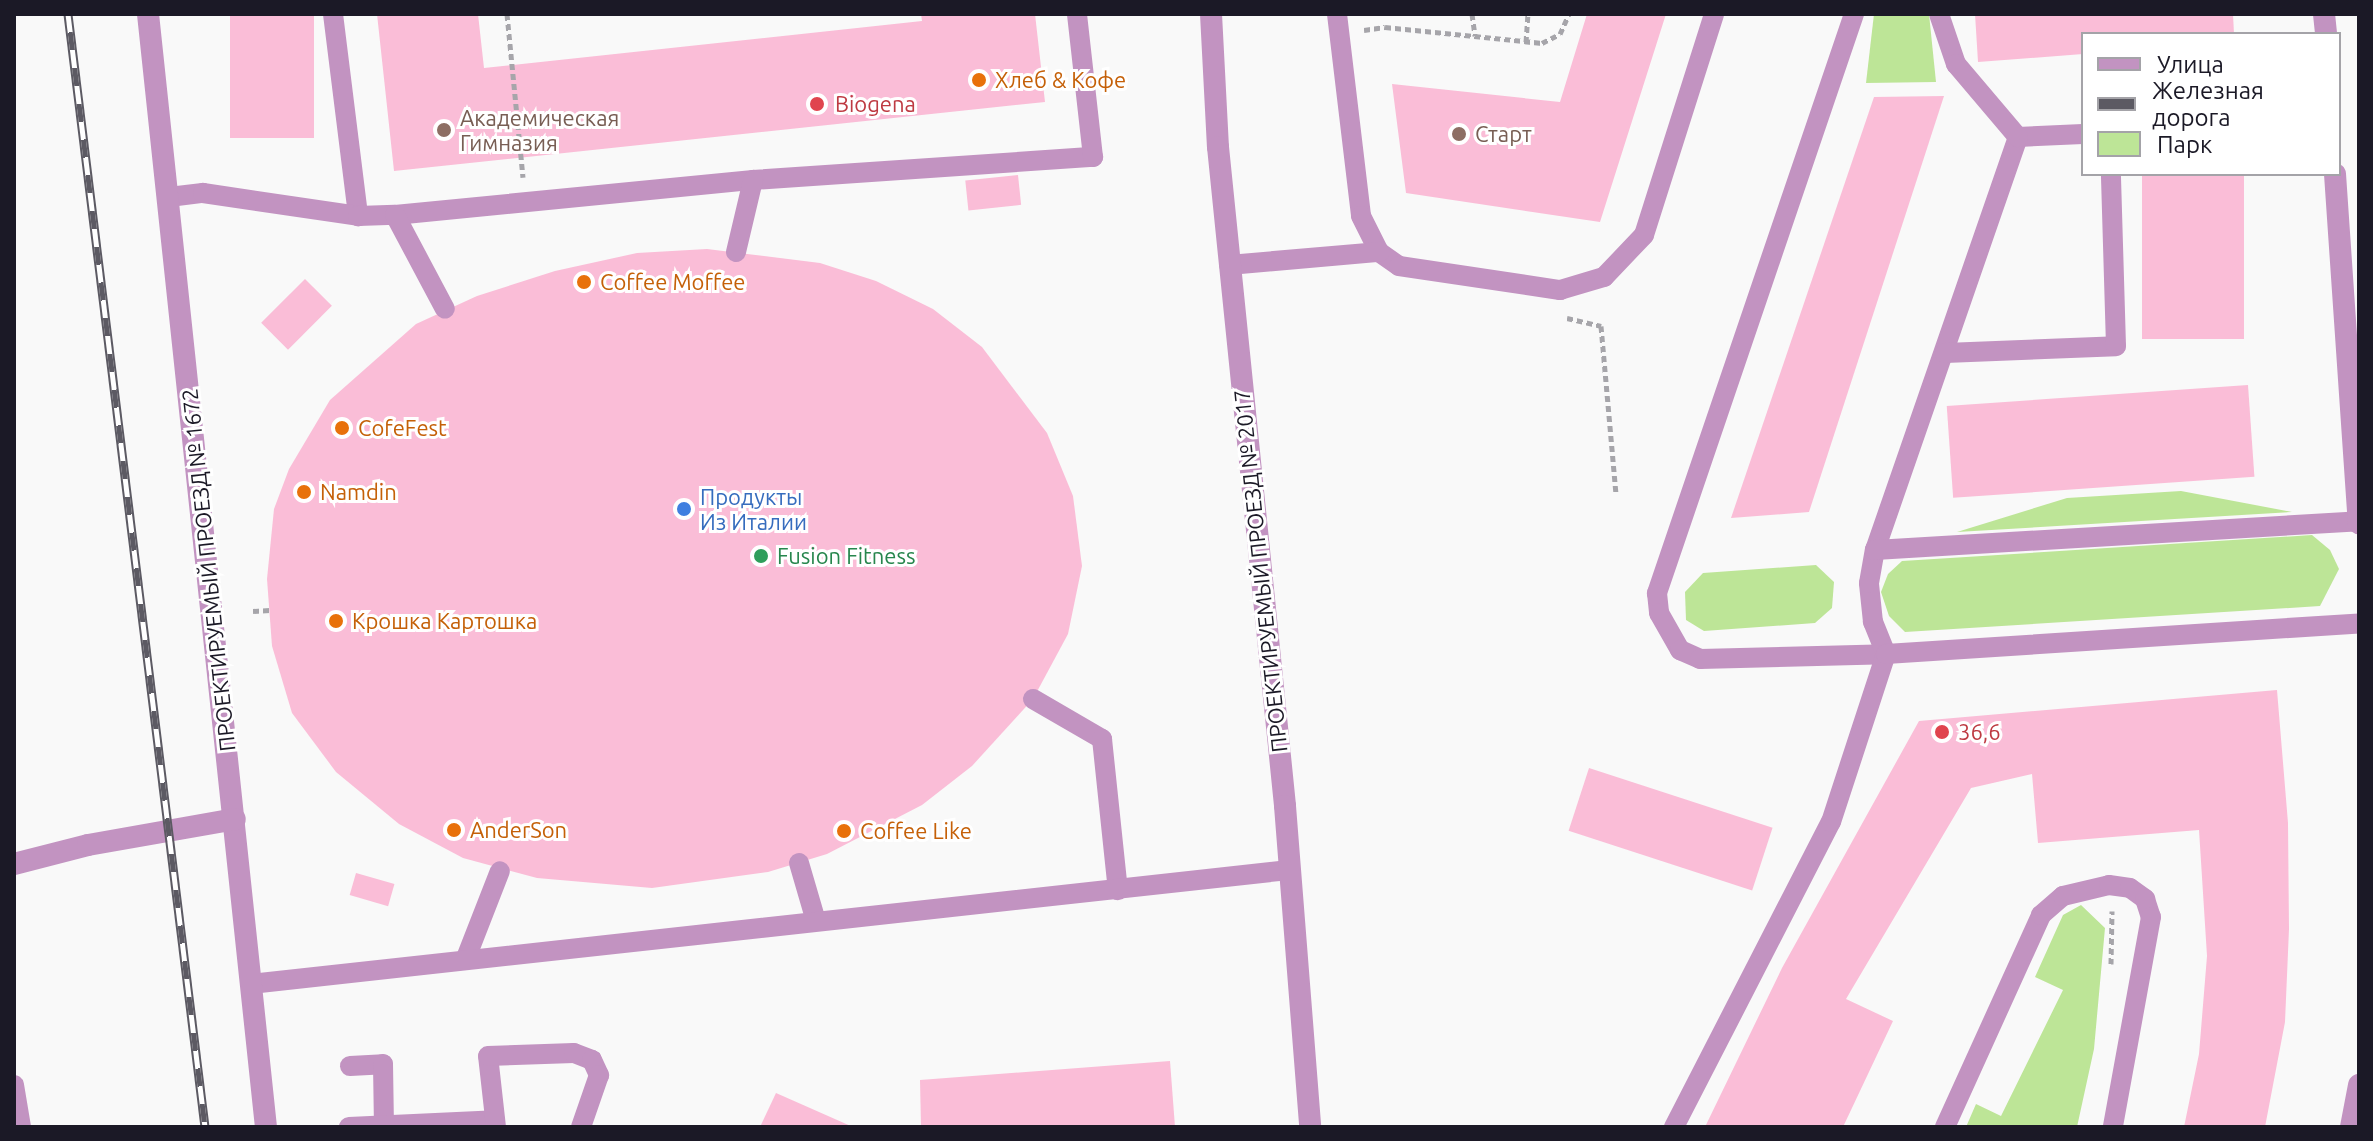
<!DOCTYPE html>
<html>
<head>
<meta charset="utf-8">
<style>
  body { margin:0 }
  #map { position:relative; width:2373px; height:1141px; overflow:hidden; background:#f9f9f9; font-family:Ubuntu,sans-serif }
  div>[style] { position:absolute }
  .green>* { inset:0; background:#bde597 }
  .building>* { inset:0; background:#fabdd7; transform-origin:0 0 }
  .path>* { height:5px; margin-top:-2.5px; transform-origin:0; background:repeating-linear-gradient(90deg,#a6a5aa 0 6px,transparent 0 10px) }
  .service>* { height:20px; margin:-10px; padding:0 10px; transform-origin:10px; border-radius:10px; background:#c293c1 }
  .minor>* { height:22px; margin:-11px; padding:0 11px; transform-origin:11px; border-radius:11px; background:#c293c1 }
  .tertiary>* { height:22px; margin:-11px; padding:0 11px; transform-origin:11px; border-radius:11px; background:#c293c1 }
  .rail>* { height:9px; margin-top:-4.5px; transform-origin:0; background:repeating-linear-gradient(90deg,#fff 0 18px,#5c5a63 0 36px); box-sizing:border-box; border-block:2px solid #5c5a63 }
  .dots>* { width:22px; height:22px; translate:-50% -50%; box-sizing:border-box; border:4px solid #fff; border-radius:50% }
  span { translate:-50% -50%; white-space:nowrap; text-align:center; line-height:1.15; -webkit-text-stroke:6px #fff; paint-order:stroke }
  .food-label { font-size:22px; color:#c56008 }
  .left { translate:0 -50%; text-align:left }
  .health-label { font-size:22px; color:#be3a42 }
  .education-label { font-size:22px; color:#785e54 }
  .shop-label { font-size:22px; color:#366cbe }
  .leisure-label { font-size:22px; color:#27864d }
  .street-label { font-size:22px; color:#1b1926 }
  .frame { position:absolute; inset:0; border:16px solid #1b1926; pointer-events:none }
  .legend { position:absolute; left:2081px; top:32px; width:260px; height:144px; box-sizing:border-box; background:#fff; border:2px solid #a4a3a8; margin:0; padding:10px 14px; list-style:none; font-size:24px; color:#1b1926 }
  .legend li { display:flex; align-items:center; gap:16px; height:40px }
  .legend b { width:40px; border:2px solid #a4a3a8 }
</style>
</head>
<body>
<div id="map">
  <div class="green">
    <div style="clip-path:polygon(1874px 14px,1929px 14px,1936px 82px,1866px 83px)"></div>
    <div style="clip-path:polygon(2181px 491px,2292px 512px,1957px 532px,2067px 498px)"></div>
    <div style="clip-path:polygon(2312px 535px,2330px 550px,2339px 569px,2320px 606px,1905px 632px,1889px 616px,1881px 592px,1888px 574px,1902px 561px)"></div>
    <div style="clip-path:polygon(1816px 565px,1834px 582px,1832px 608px,1815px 623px,1704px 631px,1686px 620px,1685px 592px,1703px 573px)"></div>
    <div style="clip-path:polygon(2081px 905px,2105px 928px,2094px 1049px,2077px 1127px,1966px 1127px,1976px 1104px,2001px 1116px,2063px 990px,2035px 977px,2063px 915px)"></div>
  </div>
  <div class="building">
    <div style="left:230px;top:14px;width:84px;height:124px"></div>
    <div style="clip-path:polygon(377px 14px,478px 14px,484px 68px,922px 21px,921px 14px,1035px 14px,1045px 102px,394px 171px)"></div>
    <div style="clip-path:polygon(1587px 14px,1666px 14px,1600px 222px,1406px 193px,1392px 84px,1560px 102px)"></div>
    <div style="clip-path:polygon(1975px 14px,2233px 14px,2234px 34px,2083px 34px,2083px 54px,1978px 62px)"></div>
    <div style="clip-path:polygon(1944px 96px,1809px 512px,1731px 518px,1874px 97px)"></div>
    <div style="left:2142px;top:174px;width:102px;height:165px"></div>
    <div style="left:1018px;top:175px;width:30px;height:53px;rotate:84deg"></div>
    <div style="clip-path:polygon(707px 249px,820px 263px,876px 281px,933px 309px,982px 347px,1047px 433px,1073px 496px,1082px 566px,1068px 634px,1033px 699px,972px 766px,922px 805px,827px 854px,768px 872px,652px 888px,537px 878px,463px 858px,399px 824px,336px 772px,292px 713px,272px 646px,267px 579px,274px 509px,289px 469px,330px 400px,416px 324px,477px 296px,555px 271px,637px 253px)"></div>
    <div style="left:305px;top:279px;width:38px;height:62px;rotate:45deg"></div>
    <div style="left:2248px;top:385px;width:92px;height:302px;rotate:86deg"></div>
    <div style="clip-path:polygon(2277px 690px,2288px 823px,2289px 929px,2285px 1022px,2265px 1127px,2184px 1127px,2199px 1054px,2207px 956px,2199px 830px,2038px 843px,2032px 774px,1971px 788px,1846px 999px,1893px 1021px,1843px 1127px,1705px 1127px,1782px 968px,1919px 721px)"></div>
    <div style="left:1589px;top:768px;width:193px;height:66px;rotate:18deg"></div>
    <div style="left:356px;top:873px;width:40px;height:23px;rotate:16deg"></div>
    <div style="clip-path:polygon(1170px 1061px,1175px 1127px,921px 1127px,920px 1080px)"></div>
    <div style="clip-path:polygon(776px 1093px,853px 1127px,760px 1127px)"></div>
  </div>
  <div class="path">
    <div style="left:507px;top:14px;width:164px;rotate:84.4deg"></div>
    <div style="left:1472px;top:14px;width:22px;rotate:82deg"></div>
    <div style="left:1364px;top:30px;width:21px;rotate:-8deg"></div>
    <div style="left:1385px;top:27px;width:158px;rotate:5.8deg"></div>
    <div style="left:1542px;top:43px;width:20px;rotate:-27deg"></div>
    <div style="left:1560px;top:34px;width:22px;rotate:-66deg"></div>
    <div style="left:1526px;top:42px;width:28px;rotate:-86deg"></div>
    <div style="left:1567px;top:318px;width:35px;rotate:13deg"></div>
    <div style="left:1601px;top:326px;width:170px;rotate:84.9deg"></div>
    <div style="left:253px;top:611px;width:17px;rotate:-3deg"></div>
    <div style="left:2111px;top:964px;width:53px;rotate:-88.9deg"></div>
  </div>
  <div class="service">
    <div style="left:333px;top:14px;width:204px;rotate:82.9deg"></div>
    <div style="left:1337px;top:14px;width:203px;rotate:83.2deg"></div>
    <div style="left:1361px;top:216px;width:40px;rotate:63.4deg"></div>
    <div style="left:1379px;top:252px;width:24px;rotate:35deg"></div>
    <div style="left:1399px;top:266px;width:163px;rotate:8.5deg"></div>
    <div style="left:1560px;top:290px;width:46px;rotate:-16.5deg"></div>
    <div style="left:1604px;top:277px;width:58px;rotate:-46.4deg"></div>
    <div style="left:1644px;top:235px;width:232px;rotate:-72.4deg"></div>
    <div style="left:1854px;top:14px;width:612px;rotate:108.79deg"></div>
    <div style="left:1657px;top:593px;width:20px;rotate:84deg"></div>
    <div style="left:1659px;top:613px;width:43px;rotate:60.4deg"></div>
    <div style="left:1680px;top:650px;width:22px;rotate:24deg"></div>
    <div style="left:1700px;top:659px;width:186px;rotate:-1.5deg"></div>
    <div style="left:1886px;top:654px;width:35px;rotate:-112deg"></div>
    <div style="left:1873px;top:622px;width:39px;rotate:-96deg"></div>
    <div style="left:1869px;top:583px;width:34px;rotate:-80deg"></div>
    <div style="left:1875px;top:550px;width:437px;rotate:-70.9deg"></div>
    <div style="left:2018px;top:137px;width:65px;rotate:-2.6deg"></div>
    <div style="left:1939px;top:14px;width:53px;rotate:71.2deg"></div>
    <div style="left:1956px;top:64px;width:96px;rotate:49.7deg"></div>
    <div style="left:169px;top:197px;width:34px;rotate:-7deg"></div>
    <div style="left:203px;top:193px;width:157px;rotate:8.4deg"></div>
    <div style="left:358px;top:216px;width:37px;rotate:-2deg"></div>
    <div style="left:395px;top:215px;width:360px;rotate:-5.6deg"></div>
    <div style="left:753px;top:180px;width:341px;rotate:-3.9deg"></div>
    <div style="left:1093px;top:157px;width:144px;rotate:-96.4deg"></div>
    <div style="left:395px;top:215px;width:106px;rotate:62deg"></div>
    <div style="left:736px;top:252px;width:74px;rotate:-76.7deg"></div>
    <div style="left:1229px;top:265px;width:151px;rotate:-5deg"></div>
    <div style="left:1945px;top:353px;width:171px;rotate:-2.3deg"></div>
    <div style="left:2116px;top:346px;width:172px;rotate:-91.7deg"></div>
    <div style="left:1875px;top:550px;width:485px;rotate:-3.4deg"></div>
    <div style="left:1033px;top:699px;width:80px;rotate:30.1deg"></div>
    <div style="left:1102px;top:739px;width:152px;rotate:84deg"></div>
    <div style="left:799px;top:863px;width:60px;rotate:73.7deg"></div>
    <div style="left:466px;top:958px;width:93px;rotate:-68.7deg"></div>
    <div style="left:251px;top:984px;width:1044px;rotate:-6.27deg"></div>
    <div style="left:350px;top:1066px;width:33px;rotate:-3deg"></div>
    <div style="left:383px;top:1064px;width:61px;rotate:89.1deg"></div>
    <div style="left:14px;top:1085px;width:43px;rotate:80.5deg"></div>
    <div style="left:349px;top:1127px;width:146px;rotate:-2.7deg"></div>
    <div style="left:496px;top:1127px;width:71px;rotate:-96.4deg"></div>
    <div style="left:488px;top:1056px;width:86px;rotate:-2deg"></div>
    <div style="left:574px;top:1053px;width:19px;rotate:21deg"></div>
    <div style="left:592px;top:1060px;width:17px;rotate:65deg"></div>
    <div style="left:599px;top:1075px;width:55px;rotate:109.1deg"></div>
    <div style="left:1674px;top:1127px;width:343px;rotate:-62.8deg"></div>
    <div style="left:1831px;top:822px;width:177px;rotate:-71.9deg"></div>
    <div style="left:1886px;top:654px;width:474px;rotate:-3.7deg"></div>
    <div style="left:1945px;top:1127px;width:233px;rotate:-65.6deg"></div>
    <div style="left:2041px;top:915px;width:29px;rotate:-41deg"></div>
    <div style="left:2063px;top:896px;width:47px;rotate:-13.4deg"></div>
    <div style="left:2109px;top:885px;width:21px;rotate:8deg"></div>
    <div style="left:2130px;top:888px;width:19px;rotate:36deg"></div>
    <div style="left:2145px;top:899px;width:19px;rotate:72deg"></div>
    <div style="left:2151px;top:917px;width:213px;rotate:100.3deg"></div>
  </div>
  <div class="minor">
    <div style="left:148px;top:14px;width:1119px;rotate:83.95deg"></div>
    <div style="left:2324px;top:14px;width:20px;rotate:84deg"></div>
    <div style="left:2335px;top:174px;width:350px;rotate:86.1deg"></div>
    <div style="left:14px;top:864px;width:76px;rotate:-14.4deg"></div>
    <div style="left:88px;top:845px;width:149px;rotate:-10deg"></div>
    <div style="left:2351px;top:1127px;width:43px;rotate:-79.2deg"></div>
  </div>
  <div class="tertiary">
    <div style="left:1211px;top:14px;width:133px;rotate:87deg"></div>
    <div style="left:1218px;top:147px;width:662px;rotate:84.19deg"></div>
    <div style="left:1285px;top:806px;width:322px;rotate:85.5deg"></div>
  </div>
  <div class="rail">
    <div style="left:68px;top:14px;width:1121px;rotate:82.98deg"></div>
  </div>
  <div class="dots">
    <div style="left:979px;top:80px;background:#e8710a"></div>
    <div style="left:817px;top:104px;background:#e0444e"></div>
    <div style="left:444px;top:130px;background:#8d6e63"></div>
    <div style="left:1459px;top:134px;background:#8d6e63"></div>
    <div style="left:584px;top:282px;background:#e8710a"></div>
    <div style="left:342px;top:428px;background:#e8710a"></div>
    <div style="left:304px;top:492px;background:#e8710a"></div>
    <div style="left:684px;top:509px;background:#3f7fe0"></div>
    <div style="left:761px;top:556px;background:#2e9e5b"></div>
    <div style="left:336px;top:621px;background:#e8710a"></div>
    <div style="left:1942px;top:732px;background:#e0444e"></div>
    <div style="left:454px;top:830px;background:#e8710a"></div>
    <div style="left:844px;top:831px;background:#e8710a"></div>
  </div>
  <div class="food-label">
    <span class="left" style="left:995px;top:80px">Хлеб &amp; Кофе</span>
    <span class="left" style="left:600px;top:282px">Coffee Moffee</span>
    <span class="left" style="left:358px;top:428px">CofeFest</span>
    <span class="left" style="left:320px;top:492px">Namdin</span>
    <span class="left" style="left:352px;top:621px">Крошка Картошка</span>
    <span class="left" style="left:470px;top:830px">AnderSon</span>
    <span class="left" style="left:860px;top:831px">Coffee Like</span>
  </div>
  <div class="health-label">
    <span class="left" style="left:835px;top:104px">Biogena</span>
    <span class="left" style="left:1958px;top:732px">36,6</span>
  </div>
  <div class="education-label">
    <span class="left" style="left:460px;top:130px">Академическая<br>Гимназия</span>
    <span class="left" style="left:1475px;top:134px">Старт</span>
  </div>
  <div class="shop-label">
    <span class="left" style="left:700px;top:509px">Продукты<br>Из Италии</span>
  </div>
  <div class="leisure-label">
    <span class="left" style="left:777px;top:556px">Fusion Fitness</span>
  </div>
  <div class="street-label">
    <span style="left:208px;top:570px;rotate:-96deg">ПРОЕКТИРУЕМЫЙ ПРОЕЗД № 1672</span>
    <span style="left:1260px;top:571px;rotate:-96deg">ПРОЕКТИРУЕМЫЙ ПРОЕЗД № 2017</span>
  </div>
  <div class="frame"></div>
  <ul class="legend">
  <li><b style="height:10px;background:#c293c1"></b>Улица</li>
  <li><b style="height:10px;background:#5c5a63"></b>Железная дорога</li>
  <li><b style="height:22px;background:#bde597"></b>Парк</li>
  </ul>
</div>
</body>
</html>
